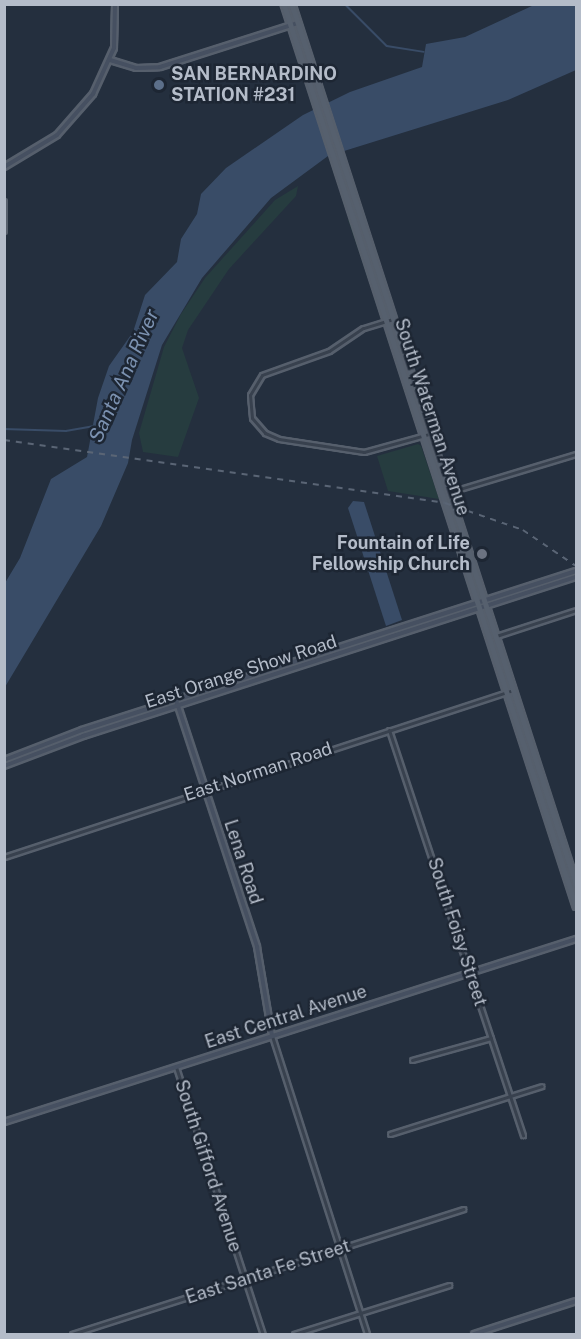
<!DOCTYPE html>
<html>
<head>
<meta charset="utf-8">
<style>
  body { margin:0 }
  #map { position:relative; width:581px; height:1339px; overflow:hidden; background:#242f3e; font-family:"Public Sans",sans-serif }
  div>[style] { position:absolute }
  .green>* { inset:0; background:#263c3f }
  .water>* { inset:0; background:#394c67 }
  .stream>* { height:1.5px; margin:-0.75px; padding:0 0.75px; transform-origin:0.75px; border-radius:0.75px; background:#394c67 }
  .roads { filter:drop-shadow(2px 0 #565f6c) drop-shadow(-2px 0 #565f6c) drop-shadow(0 2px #565f6c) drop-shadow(0 -2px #565f6c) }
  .street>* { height:3px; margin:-1.5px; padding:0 1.5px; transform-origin:1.5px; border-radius:1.5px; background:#38414e }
  .secondary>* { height:4px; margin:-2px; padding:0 2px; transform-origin:2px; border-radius:2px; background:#465061 }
  .primary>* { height:4.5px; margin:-2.25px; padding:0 2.25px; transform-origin:2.25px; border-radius:2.25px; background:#56606e }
  .rail>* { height:1.5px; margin-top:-0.75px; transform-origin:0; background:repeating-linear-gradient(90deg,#5a6575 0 6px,transparent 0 12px) }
  .dots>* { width:16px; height:16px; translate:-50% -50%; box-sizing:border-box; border:3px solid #1d2633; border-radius:50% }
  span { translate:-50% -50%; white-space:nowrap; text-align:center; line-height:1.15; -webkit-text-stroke:5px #1d2633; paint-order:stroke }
  .poi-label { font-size:18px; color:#b4bcc9; font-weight:700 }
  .left { translate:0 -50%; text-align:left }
  .right { translate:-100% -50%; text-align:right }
  .street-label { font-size:18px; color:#b4bcc9 }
  .water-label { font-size:20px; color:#7c92b1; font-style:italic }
  .frame { position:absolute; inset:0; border:6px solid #b4bcc9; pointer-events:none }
</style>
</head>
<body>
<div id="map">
  <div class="green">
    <div style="clip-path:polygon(298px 186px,296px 196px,229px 269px,188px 330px,182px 348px,199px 398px,178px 457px,143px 452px,139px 433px,164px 347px,181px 314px,205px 278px,275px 200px)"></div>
    <div style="clip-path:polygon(350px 215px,371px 281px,375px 299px,348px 220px)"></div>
    <div style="clip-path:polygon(418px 444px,421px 446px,439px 499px,388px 491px,377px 456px)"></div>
  </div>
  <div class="water">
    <div style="clip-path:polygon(534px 5px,576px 5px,576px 70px,508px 100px,328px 156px,271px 198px,202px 278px,162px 345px,132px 440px,128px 463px,101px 526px,5px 687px,5px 583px,20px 558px,51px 479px,87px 457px,98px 398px,109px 366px,133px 332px,145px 295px,177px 262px,181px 239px,197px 214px,201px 194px,226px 168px,303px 115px,350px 92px,422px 67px,426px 44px,465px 37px)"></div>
    <div style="clip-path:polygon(353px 501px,364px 502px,402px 620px,386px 626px,348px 508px)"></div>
  </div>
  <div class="stream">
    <div style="left:345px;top:4px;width:59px;rotate:45deg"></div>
    <div style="left:387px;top:46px;width:37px;rotate:9deg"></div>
    <div style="left:4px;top:429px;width:62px;rotate:1.8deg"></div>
    <div style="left:66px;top:431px;width:27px;rotate:-10deg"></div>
  </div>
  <div class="roads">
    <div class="street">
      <div style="left:393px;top:319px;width:31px;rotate:163deg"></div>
      <div style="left:363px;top:328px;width:41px;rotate:145.9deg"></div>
      <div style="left:329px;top:351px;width:71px;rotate:160.3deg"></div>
      <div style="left:262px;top:375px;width:23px;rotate:121deg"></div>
      <div style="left:250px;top:395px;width:23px;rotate:85deg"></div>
      <div style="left:252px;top:418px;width:20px;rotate:49deg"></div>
      <div style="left:265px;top:433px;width:15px;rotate:23deg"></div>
      <div style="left:279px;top:439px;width:86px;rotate:8.7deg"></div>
      <div style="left:364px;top:452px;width:67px;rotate:-15.5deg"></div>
      <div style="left:450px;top:492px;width:132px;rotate:-16.8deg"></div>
      <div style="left:496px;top:636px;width:84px;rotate:-18deg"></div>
      <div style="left:389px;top:730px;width:427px;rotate:71.7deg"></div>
      <div style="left:4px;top:857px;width:536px;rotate:-18.16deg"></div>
      <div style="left:272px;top:1036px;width:313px;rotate:72.3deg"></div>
      <div style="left:412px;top:1060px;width:82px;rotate:-15.6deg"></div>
      <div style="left:176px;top:1067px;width:281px;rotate:72deg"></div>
      <div style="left:390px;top:1134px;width:159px;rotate:-17.5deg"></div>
      <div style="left:72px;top:1334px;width:411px;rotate:-17.7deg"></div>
      <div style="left:294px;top:1334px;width:163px;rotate:-17.5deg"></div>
    </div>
    <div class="secondary">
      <div style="left:110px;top:60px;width:27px;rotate:17deg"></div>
      <div style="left:136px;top:68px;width:24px;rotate:-2deg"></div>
      <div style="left:160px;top:67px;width:145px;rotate:-17.7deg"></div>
      <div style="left:4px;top:167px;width:62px;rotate:-31.1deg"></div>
      <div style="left:57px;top:135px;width:55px;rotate:-48.7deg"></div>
      <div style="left:93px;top:94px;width:51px;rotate:-65.5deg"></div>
      <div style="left:114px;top:48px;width:44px;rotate:-88.7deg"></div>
      <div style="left:4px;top:202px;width:29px;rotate:90deg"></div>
      <div style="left:176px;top:700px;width:260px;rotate:71.8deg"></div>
      <div style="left:257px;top:947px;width:90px;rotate:80.4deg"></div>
      <div style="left:4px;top:760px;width:84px;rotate:-21deg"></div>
      <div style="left:82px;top:730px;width:519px;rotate:-17.84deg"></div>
      <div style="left:4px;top:766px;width:85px;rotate:-20.8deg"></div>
      <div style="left:83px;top:736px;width:518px;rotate:-17.88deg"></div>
      <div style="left:4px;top:1122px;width:601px;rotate:-17.74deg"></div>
      <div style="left:474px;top:1334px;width:107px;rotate:-17.9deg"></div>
    </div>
    <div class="primary">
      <div style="left:284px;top:4px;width:948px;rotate:72.06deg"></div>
      <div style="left:292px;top:4px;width:925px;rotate:72.11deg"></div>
    </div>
  </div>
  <div class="rail">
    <div style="left:4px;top:440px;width:445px;rotate:8.1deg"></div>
    <div style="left:445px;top:503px;width:83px;rotate:19.1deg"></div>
    <div style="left:523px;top:530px;width:64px;rotate:34.2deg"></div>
  </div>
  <div class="dots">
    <div style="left:159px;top:85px;background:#5c6f8a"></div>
    <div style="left:482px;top:554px;background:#6b7280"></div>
  </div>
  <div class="poi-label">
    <span class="left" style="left:171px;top:85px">SAN BERNARDINO<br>STATION #231</span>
    <span class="right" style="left:470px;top:554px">Fountain of Life<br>Fellowship Church</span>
  </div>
  <div class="street-label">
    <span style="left:432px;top:417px;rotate:72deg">South Waterman Avenue</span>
    <span style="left:241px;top:672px;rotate:-18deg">East Orange Show Road</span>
    <span style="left:258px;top:772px;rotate:-18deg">East Norman Road</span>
    <span style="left:243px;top:862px;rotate:72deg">Lena Road</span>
    <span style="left:457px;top:932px;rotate:72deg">South Foisy Street</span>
    <span style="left:286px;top:1017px;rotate:-18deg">East Central Avenue</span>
    <span style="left:208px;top:1166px;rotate:72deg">South Gifford Avenue</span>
    <span style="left:268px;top:1272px;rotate:-18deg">East Santa Fe Street</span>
  </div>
  <div class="water-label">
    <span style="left:124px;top:376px;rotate:-66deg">Santa Ana River</span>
  </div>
  <div class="frame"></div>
</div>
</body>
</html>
